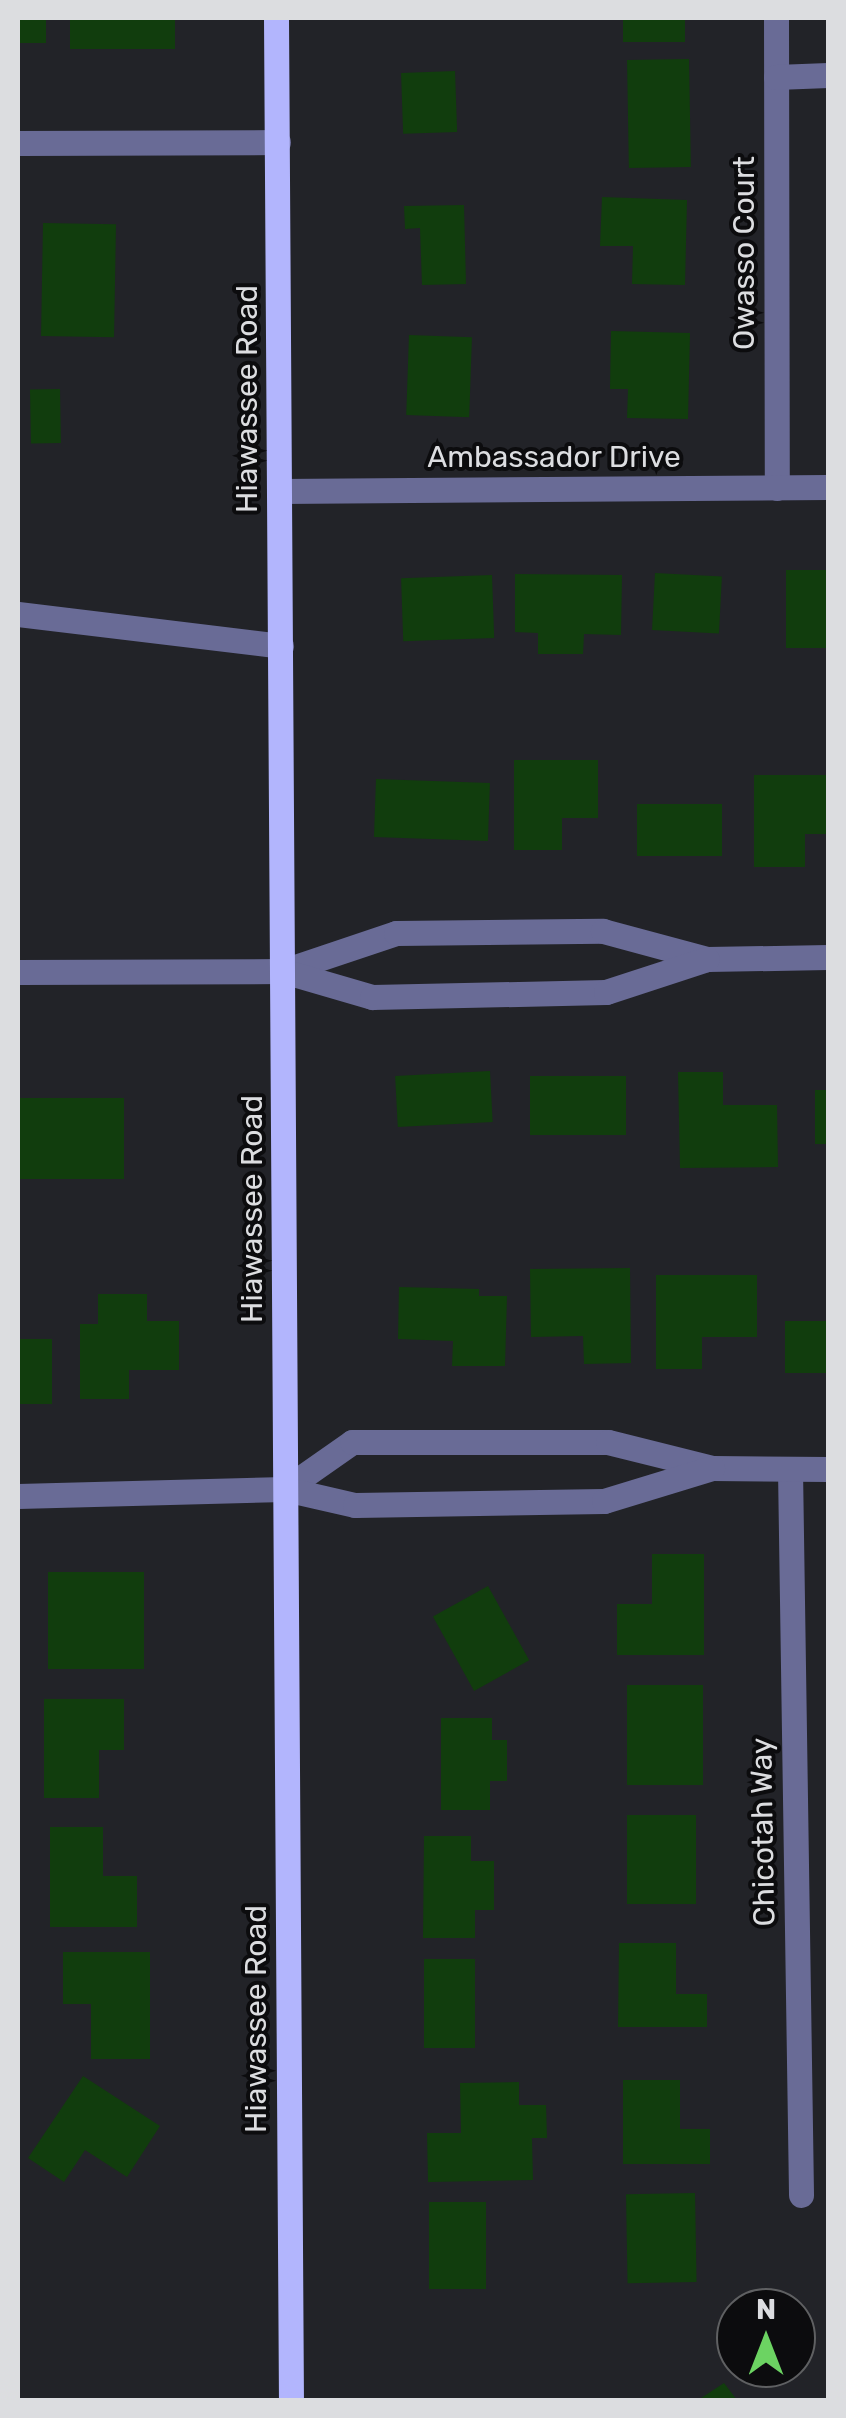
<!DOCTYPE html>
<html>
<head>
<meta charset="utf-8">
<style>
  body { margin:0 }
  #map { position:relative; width:846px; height:2418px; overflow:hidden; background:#222328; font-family:Rubik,sans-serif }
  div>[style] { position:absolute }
  .building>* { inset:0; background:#113d0d; transform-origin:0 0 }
  .minor>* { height:25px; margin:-12.5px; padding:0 12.5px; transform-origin:12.5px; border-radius:12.5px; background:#696b96 }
  .major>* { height:25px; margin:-12.5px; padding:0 12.5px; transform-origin:12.5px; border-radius:12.5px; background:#b2b5fd }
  span { translate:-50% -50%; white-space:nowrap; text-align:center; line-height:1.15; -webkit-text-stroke:8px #0c0c0e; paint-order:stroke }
  .street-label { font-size:30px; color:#dcdde0 }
  .frame { position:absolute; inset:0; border:20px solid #dcdde0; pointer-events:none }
  .north { position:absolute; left:716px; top:2288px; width:100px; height:100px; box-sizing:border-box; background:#0c0c0e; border:2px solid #5f6062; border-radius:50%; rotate:0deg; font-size:28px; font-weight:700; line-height:40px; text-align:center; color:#dcdde0 }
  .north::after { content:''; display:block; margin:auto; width:35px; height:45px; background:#6cd362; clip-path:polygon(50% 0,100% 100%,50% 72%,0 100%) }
</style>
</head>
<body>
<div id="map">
  <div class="building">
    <div style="left:18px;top:18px;width:28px;height:25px"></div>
    <div style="left:70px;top:18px;width:105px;height:31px"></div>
    <div style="left:623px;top:18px;width:62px;height:24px"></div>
    <div style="left:689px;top:59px;width:108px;height:62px;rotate:89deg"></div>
    <div style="left:455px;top:71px;width:61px;height:54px;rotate:88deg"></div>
    <div style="clip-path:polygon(602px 197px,687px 200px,685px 285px,632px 284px,633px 246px,600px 246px)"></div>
    <div style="clip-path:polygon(464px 205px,466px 284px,422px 285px,420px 228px,405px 229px,404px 206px)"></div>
    <div style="left:43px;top:223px;width:73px;height:113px;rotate:1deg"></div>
    <div style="clip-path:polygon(611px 331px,690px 333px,688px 419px,627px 418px,628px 389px,610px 389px)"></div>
    <div style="left:409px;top:335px;width:63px;height:80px;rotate:2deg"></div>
    <div style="left:60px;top:389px;width:54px;height:30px;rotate:89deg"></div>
    <div style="left:828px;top:570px;width:78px;height:42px;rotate:90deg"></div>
    <div style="left:655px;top:573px;width:67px;height:57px;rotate:3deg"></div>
    <div style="clip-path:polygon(515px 574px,622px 575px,621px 635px,584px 634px,583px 654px,538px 654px,538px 633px,515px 632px)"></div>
    <div style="left:492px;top:575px;width:63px;height:91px;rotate:88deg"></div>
    <div style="clip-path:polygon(514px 760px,598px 760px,598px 818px,562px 818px,562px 850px,514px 850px)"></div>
    <div style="clip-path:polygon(754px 775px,828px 775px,828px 834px,805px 834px,805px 867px,754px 867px)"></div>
    <div style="left:376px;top:779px;width:114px;height:58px;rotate:2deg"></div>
    <div style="left:637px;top:804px;width:85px;height:52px"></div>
    <div style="left:490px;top:1071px;width:51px;height:95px;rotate:87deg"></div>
    <div style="clip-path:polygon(678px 1072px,723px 1072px,723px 1105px,777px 1105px,778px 1167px,680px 1168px)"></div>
    <div style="left:530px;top:1076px;width:96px;height:59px"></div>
    <div style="left:815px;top:1090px;width:13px;height:54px"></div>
    <div style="left:18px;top:1098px;width:106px;height:81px"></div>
    <div style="clip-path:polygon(630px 1268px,631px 1363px,584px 1364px,583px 1336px,531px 1337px,530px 1269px)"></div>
    <div style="clip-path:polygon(656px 1275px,757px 1275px,757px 1337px,702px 1337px,702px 1369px,656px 1369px)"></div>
    <div style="clip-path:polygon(399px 1287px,479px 1289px,479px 1296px,507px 1296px,505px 1366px,452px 1366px,453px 1341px,398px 1339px)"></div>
    <div style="clip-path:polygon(98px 1294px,147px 1294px,147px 1321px,179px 1321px,179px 1370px,129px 1370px,129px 1399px,80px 1399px,80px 1324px,98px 1324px)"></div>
    <div style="left:785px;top:1321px;width:43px;height:52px"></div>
    <div style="left:18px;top:1339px;width:34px;height:65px"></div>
    <div style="clip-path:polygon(652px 1554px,704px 1554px,704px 1655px,617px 1655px,617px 1604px,652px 1604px)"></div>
    <div style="left:48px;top:1572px;width:96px;height:97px"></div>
    <div style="left:488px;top:1586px;width:85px;height:63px;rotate:61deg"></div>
    <div style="left:627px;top:1685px;width:76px;height:100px"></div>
    <div style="clip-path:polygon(44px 1699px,124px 1699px,124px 1750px,99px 1750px,99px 1798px,44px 1798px)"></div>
    <div style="clip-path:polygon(441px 1718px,492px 1718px,492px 1740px,507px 1740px,507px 1781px,490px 1781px,490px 1810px,441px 1810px)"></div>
    <div style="left:627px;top:1815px;width:69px;height:89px"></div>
    <div style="clip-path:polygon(50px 1827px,103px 1827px,103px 1876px,137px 1876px,137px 1927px,50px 1927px)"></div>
    <div style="clip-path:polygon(424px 1836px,471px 1836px,471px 1861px,494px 1861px,494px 1910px,475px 1910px,475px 1938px,423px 1938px)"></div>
    <div style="clip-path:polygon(619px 1943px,676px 1943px,676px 1994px,707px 1994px,707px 2027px,618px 2027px)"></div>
    <div style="clip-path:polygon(63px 1952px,150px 1952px,150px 2059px,91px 2059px,91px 2004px,63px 2004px)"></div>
    <div style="left:424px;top:1959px;width:51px;height:89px"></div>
    <div style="clip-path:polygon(83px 2076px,160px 2126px,127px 2177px,85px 2150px,64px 2182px,28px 2158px)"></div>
    <div style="clip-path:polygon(623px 2080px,680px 2080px,680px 2129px,710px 2129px,710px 2164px,623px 2164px)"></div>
    <div style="clip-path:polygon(519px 2082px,519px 2105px,546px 2105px,547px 2138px,532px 2138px,533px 2180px,428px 2182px,427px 2133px,461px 2133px,460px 2083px)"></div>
    <div style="left:695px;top:2193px;width:89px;height:69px;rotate:89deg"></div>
    <div style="left:429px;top:2202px;width:57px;height:87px"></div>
    <div style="clip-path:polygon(724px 2383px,737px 2400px,698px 2400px)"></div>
  </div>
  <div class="minor">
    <div style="left:776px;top:18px;width:470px;rotate:89.9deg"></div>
    <div style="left:776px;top:77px;width:52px;rotate:-2.2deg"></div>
    <div style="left:18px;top:143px;width:260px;rotate:-0.2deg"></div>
    <div style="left:280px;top:491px;width:548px;rotate:-0.42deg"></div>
    <div style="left:18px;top:614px;width:265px;rotate:6.9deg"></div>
    <div style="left:283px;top:971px;width:119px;rotate:-18.6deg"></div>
    <div style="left:396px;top:933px;width:207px;rotate:-0.6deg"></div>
    <div style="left:603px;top:931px;width:108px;rotate:15.1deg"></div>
    <div style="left:707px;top:959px;width:121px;rotate:-0.9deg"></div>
    <div style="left:18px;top:972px;width:265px;rotate:-0.2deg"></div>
    <div style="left:283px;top:971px;width:93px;rotate:16.3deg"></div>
    <div style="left:372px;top:997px;width:234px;rotate:-1.2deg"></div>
    <div style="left:606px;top:992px;width:106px;rotate:-18.1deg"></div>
    <div style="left:790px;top:1469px;width:726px;rotate:89.13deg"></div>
    <div style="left:285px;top:1489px;width:82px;rotate:-35deg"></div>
    <div style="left:352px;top:1442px;width:256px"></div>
    <div style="left:608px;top:1442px;width:107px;rotate:14deg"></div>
    <div style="left:712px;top:1468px;width:116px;rotate:0.5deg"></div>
    <div style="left:18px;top:1496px;width:267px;rotate:-1.5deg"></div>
    <div style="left:285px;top:1489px;width:72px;rotate:12.9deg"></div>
    <div style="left:355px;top:1505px;width:249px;rotate:-0.9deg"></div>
    <div style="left:604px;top:1501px;width:113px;rotate:-17deg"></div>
  </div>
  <div class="major">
    <div style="left:276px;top:18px;width:2382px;rotate:89.64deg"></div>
  </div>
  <div class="street-label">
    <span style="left:744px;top:253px;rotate:-90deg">Owasso Court</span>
    <span style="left:247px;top:399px;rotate:-90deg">Hiawassee Road</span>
    <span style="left:554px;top:457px">Ambassador Drive</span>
    <span style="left:252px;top:1209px;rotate:-90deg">Hiawassee Road</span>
    <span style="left:763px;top:1832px;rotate:-91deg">Chicotah Way</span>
    <span style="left:256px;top:2019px;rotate:-90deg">Hiawassee Road</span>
  </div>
  <div class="frame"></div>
  <div class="north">N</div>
</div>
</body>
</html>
